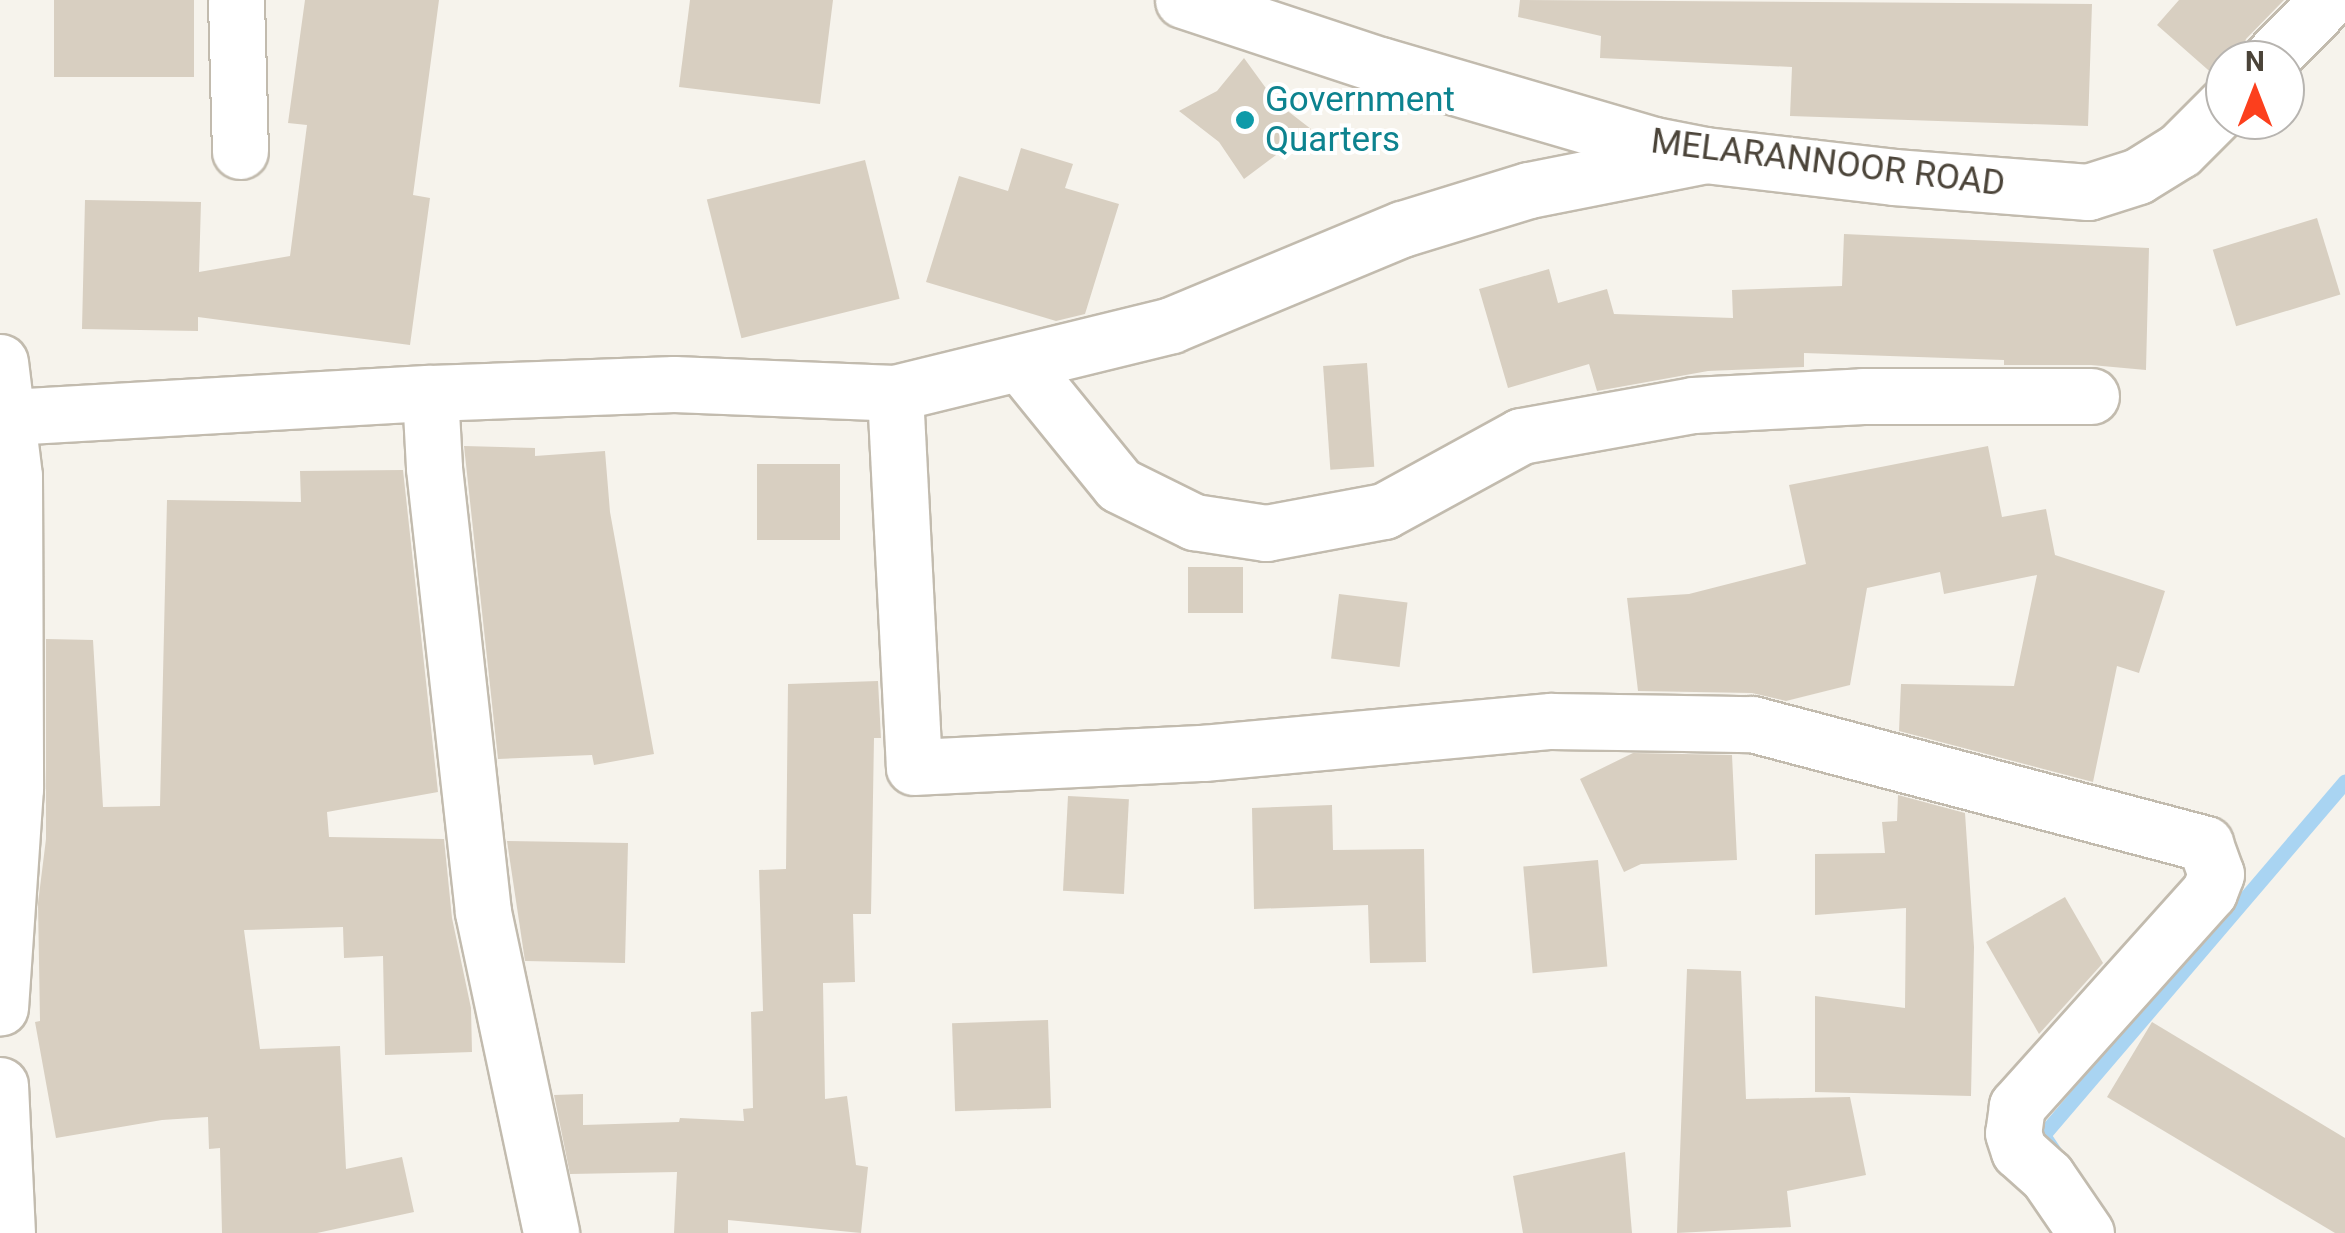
<!DOCTYPE html>
<html>
<head>
<meta charset="utf-8">
<style>
  body { margin:0 }
  #map { position:relative; width:2345px; height:1233px; overflow:hidden; background:#f6f3ec; font-family:Roboto,sans-serif }
  div>[style] { position:absolute }
  .stream>* { height:15px; margin:-7.5px; padding:0 7.5px; transform-origin:7.5px; border-radius:7.5px; background:#a9d4f2 }
  .building>* { inset:0; background:#d8cfc1; transform-origin:0 0 }
  .roads { filter:drop-shadow(2px 0 #c2bbae) drop-shadow(-2px 0 #c2bbae) drop-shadow(0 2px #c2bbae) drop-shadow(0 -2px #c2bbae) }
  .minor>* { height:55px; margin:-27.5px; padding:0 27.5px; transform-origin:27.5px; border-radius:27.5px; background:#fff }
  .dots>* { width:28px; height:28px; translate:-50% -50%; box-sizing:border-box; border:5px solid #fff; border-radius:50% }
  span { translate:-50% -50%; white-space:nowrap; text-align:center; line-height:1.15; -webkit-text-stroke:8px #fff; paint-order:stroke }
  .culture-label { font-size:35px; color:#0d838f }
  .left { translate:0 -50%; text-align:left }
  .street-label { font-size:35px; color:#4b4439 }
  .north { position:absolute; left:2205px; top:40px; width:100px; height:100px; box-sizing:border-box; background:#fff; border:2px solid #b7b4b0; border-radius:50%; rotate:0deg; font-size:28px; font-weight:700; line-height:40px; text-align:center; color:#4b4439 }
  .north::after { content:''; display:block; margin:auto; width:35px; height:45px; background:#fc3f1d; clip-path:polygon(50% 0,100% 100%,50% 72%,0 100%) }
</style>
</head>
<body>
<div id="map">
  <div class="stream">
    <div style="left:2055px;top:1153px;width:22px;rotate:-124deg"></div>
    <div style="left:2043px;top:1135px;width:465px;rotate:-49.5deg"></div>
  </div>
  <div class="building">
    <div style="left:54px;top:0;width:140px;height:77px"></div>
    <div style="clip-path:polygon(305px 0,439px 0,413px 195px,430px 198px,410px 345px,198px 317px,198px 331px,82px 329px,85px 200px,201px 202px,199px 272px,290px 256px,307px 125px,288px 123px)"></div>
    <div style="clip-path:polygon(690px 0,833px 0,820px 104px,679px 87px)"></div>
    <div style="clip-path:polygon(1520px 0,2092px 4px,2088px 126px,1790px 116px,1792px 67px,1600px 58px,1601px 36px,1518px 17px)"></div>
    <div style="clip-path:polygon(2179px 0,2284px 0,2246px 39px,2239px 60px,2225px 60px,2225px 75px,2215px 76px,2157px 25px)"></div>
    <div style="clip-path:polygon(1244px 58px,1276px 102px,1311px 129px,1244px 179px,1219px 142px,1179px 111px,1217px 91px)"></div>
    <div style="clip-path:polygon(1021px 148px,1073px 164px,1065px 188px,1119px 204px,1085px 314px,1056px 321px,926px 282px,959px 176px,1008px 191px)"></div>
    <div style="left:865px;top:160px;width:143px;height:163px;rotate:76deg"></div>
    <div style="left:2317px;top:218px;width:80px;height:109px;rotate:73deg"></div>
    <div style="clip-path:polygon(1844px 234px,2149px 248px,2146px 370px,2091px 365px,2004px 365px,2004px 360px,1804px 353px,1804px 367px,1708px 371px,1597px 391px,1589px 364px,1508px 388px,1479px 289px,1549px 269px,1558px 303px,1607px 289px,1614px 314px,1733px 318px,1732px 290px,1842px 286px)"></div>
    <div style="left:1367px;top:363px;width:104px;height:44px;rotate:86deg"></div>
    <div style="clip-path:polygon(464px 446px,535px 448px,535px 456px,605px 451px,610px 512px,654px 754px,594px 765px,592px 755px,498px 759px)"></div>
    <div style="clip-path:polygon(1988px 446px,2002px 517px,2046px 509px,2055px 555px,2165px 591px,2139px 673px,2117px 666px,2093px 782px,1899px 731px,1901px 684px,2014px 686px,2037px 575px,1944px 594px,1940px 572px,1867px 588px,1850px 685px,1786px 701px,1752px 693px,1638px 691px,1627px 598px,1689px 594px,1806px 564px,1789px 485px)"></div>
    <div style="left:757px;top:464px;width:83px;height:76px"></div>
    <div style="clip-path:polygon(403px 470px,438px 792px,327px 812px,329px 837px,444px 839px,452px 918px,471px 1008px,472px 1052px,385px 1055px,383px 956px,344px 958px,343px 927px,244px 930px,260px 1049px,340px 1046px,346px 1169px,402px 1157px,414px 1212px,317px 1233px,222px 1233px,220px 1148px,209px 1149px,208px 1117px,162px 1120px,56px 1138px,35px 1022px,40px 1021px,38px 903px,46px 839px,46px 639px,93px 640px,103px 807px,160px 806px,167px 500px,301px 502px,300px 471px)"></div>
    <div style="left:1243px;top:567px;width:46px;height:55px;rotate:90deg"></div>
    <div style="left:1339px;top:594px;width:69px;height:65px;rotate:7deg"></div>
    <div style="clip-path:polygon(878px 681px,881px 738px,874px 738px,871px 914px,853px 914px,855px 982px,823px 983px,825px 1099px,847px 1096px,856px 1165px,868px 1167px,861px 1233px,728px 1220px,728px 1233px,674px 1233px,677px 1172px,570px 1174px,554px 1095px,583px 1094px,583px 1125px,679px 1122px,680px 1118px,744px 1121px,743px 1109px,753px 1108px,751px 1012px,763px 1011px,759px 870px,786px 869px,788px 684px)"></div>
    <div style="clip-path:polygon(1633px 753px,1732px 755px,1737px 860px,1641px 864px,1624px 872px,1580px 779px)"></div>
    <div style="clip-path:polygon(1898px 795px,1965px 813px,1974px 947px,1971px 1096px,1815px 1092px,1815px 996px,1905px 1008px,1906px 908px,1815px 915px,1815px 854px,1885px 853px,1882px 822px,1897px 821px)"></div>
    <div style="left:1068px;top:796px;width:61px;height:95px;rotate:3deg"></div>
    <div style="clip-path:polygon(1332px 805px,1333px 850px,1424px 849px,1426px 962px,1370px 963px,1368px 905px,1254px 909px,1252px 808px)"></div>
    <div style="clip-path:polygon(507px 841px,628px 843px,625px 963px,525px 961px)"></div>
    <div style="left:1598px;top:860px;width:107px;height:75px;rotate:85deg"></div>
    <div style="clip-path:polygon(2065px 897px,2103px 963px,2039px 1034px,1986px 942px)"></div>
    <div style="clip-path:polygon(1687px 969px,1741px 971px,1746px 1099px,1850px 1097px,1866px 1175px,1787px 1191px,1791px 1227px,1677px 1233px)"></div>
    <div style="left:1048px;top:1020px;width:88px;height:96px;rotate:88deg"></div>
    <div style="clip-path:polygon(2152px 1022px,2345px 1138px,2345px 1233px,2335px 1233px,2107px 1097px)"></div>
    <div style="clip-path:polygon(1625px 1152px,1632px 1233px,1523px 1233px,1513px 1176px)"></div>
  </div>
  <div class="roads">
    <div class="minor">
      <div style="left:236px;top:0;width:151px;rotate:88.5deg"></div>
      <div style="left:1183px;top:0;width:207px;rotate:18.3deg"></div>
      <div style="left:1380px;top:65px;width:285px;rotate:16.3deg"></div>
      <div style="left:1654px;top:145px;width:52px;rotate:11.1deg"></div>
      <div style="left:1705px;top:155px;width:190px;rotate:6.6deg"></div>
      <div style="left:1894px;top:177px;width:195px;rotate:4.4deg"></div>
      <div style="left:2088px;top:192px;width:52px;rotate:-17.7deg"></div>
      <div style="left:2138px;top:176px;width:49px;rotate:-31.8deg"></div>
      <div style="left:2180px;top:150px;width:64px;rotate:-45deg"></div>
      <div style="left:2269px;top:60px;width:84px;rotate:-45.5deg"></div>
      <div style="left:0;top:362px;width:115px;rotate:83deg"></div>
      <div style="left:14px;top:476px;width:312px;rotate:89.8deg"></div>
      <div style="left:15px;top:788px;width:220px;rotate:93.9deg"></div>
      <div style="left:1020px;top:363px;width:157px;rotate:50.9deg"></div>
      <div style="left:1119px;top:485px;width:84px;rotate:26.3deg"></div>
      <div style="left:1194px;top:522px;width:73px;rotate:8.7deg"></div>
      <div style="left:1266px;top:533px;width:120px;rotate:-10.6deg"></div>
      <div style="left:1384px;top:511px;width:156px;rotate:-28.7deg"></div>
      <div style="left:1521px;top:436px;width:175px;rotate:-10.2deg"></div>
      <div style="left:1693px;top:405px;width:170px;rotate:-3deg"></div>
      <div style="left:1863px;top:396px;width:228px"></div>
      <div style="left:430px;top:393px;width:75px;rotate:86.9deg"></div>
      <div style="left:434px;top:468px;width:447px;rotate:83.7deg"></div>
      <div style="left:483px;top:912px;width:328px;rotate:78deg"></div>
      <div style="left:895px;top:393px;width:374px;rotate:87.1deg"></div>
      <div style="left:914px;top:767px;width:289px;rotate:-2.8deg"></div>
      <div style="left:1203px;top:753px;width:349px;rotate:-5.3deg"></div>
      <div style="left:1551px;top:721px;width:201px;rotate:0.9deg"></div>
      <div style="left:1752px;top:724px;width:469px;rotate:14.8deg"></div>
      <div style="left:2205px;top:844px;width:32px;rotate:70deg"></div>
      <div style="left:2216px;top:874px;width:19px;rotate:111deg"></div>
      <div style="left:2209px;top:892px;width:288px;rotate:131.9deg"></div>
      <div style="left:2017px;top:1106px;width:27px;rotate:98deg"></div>
      <div style="left:2013px;top:1133px;width:19px;rotate:72deg"></div>
      <div style="left:2019px;top:1151px;width:38px;rotate:42deg"></div>
      <div style="left:2047px;top:1176px;width:69px;rotate:55.6deg"></div>
      <div style="left:10px;top:417px;width:421px;rotate:-3.3deg"></div>
      <div style="left:430px;top:393px;width:244px;rotate:-2.1deg"></div>
      <div style="left:674px;top:384px;width:221px;rotate:2.3deg"></div>
      <div style="left:895px;top:393px;width:284px;rotate:-13.8deg"></div>
      <div style="left:1171px;top:325px;width:250px;rotate:-22.6deg"></div>
      <div style="left:1402px;top:229px;width:133px;rotate:-17.1deg"></div>
      <div style="left:1529px;top:190px;width:179px;rotate:-11.2deg"></div>
      <div style="left:0;top:1085px;width:148px;rotate:87.3deg"></div>
    </div>
  </div>
  <div class="dots">
    <div style="left:1245px;top:120px;background:#0f9aa8"></div>
  </div>
  <div class="culture-label">
    <span class="left" style="left:1265px;top:120px">Government<br>Quarters</span>
  </div>
  <div class="street-label">
    <span style="left:1828px;top:163px;rotate:7deg">MELARANNOOR ROAD</span>
  </div>
  <div class="north">N</div>
</div>
</body>
</html>
